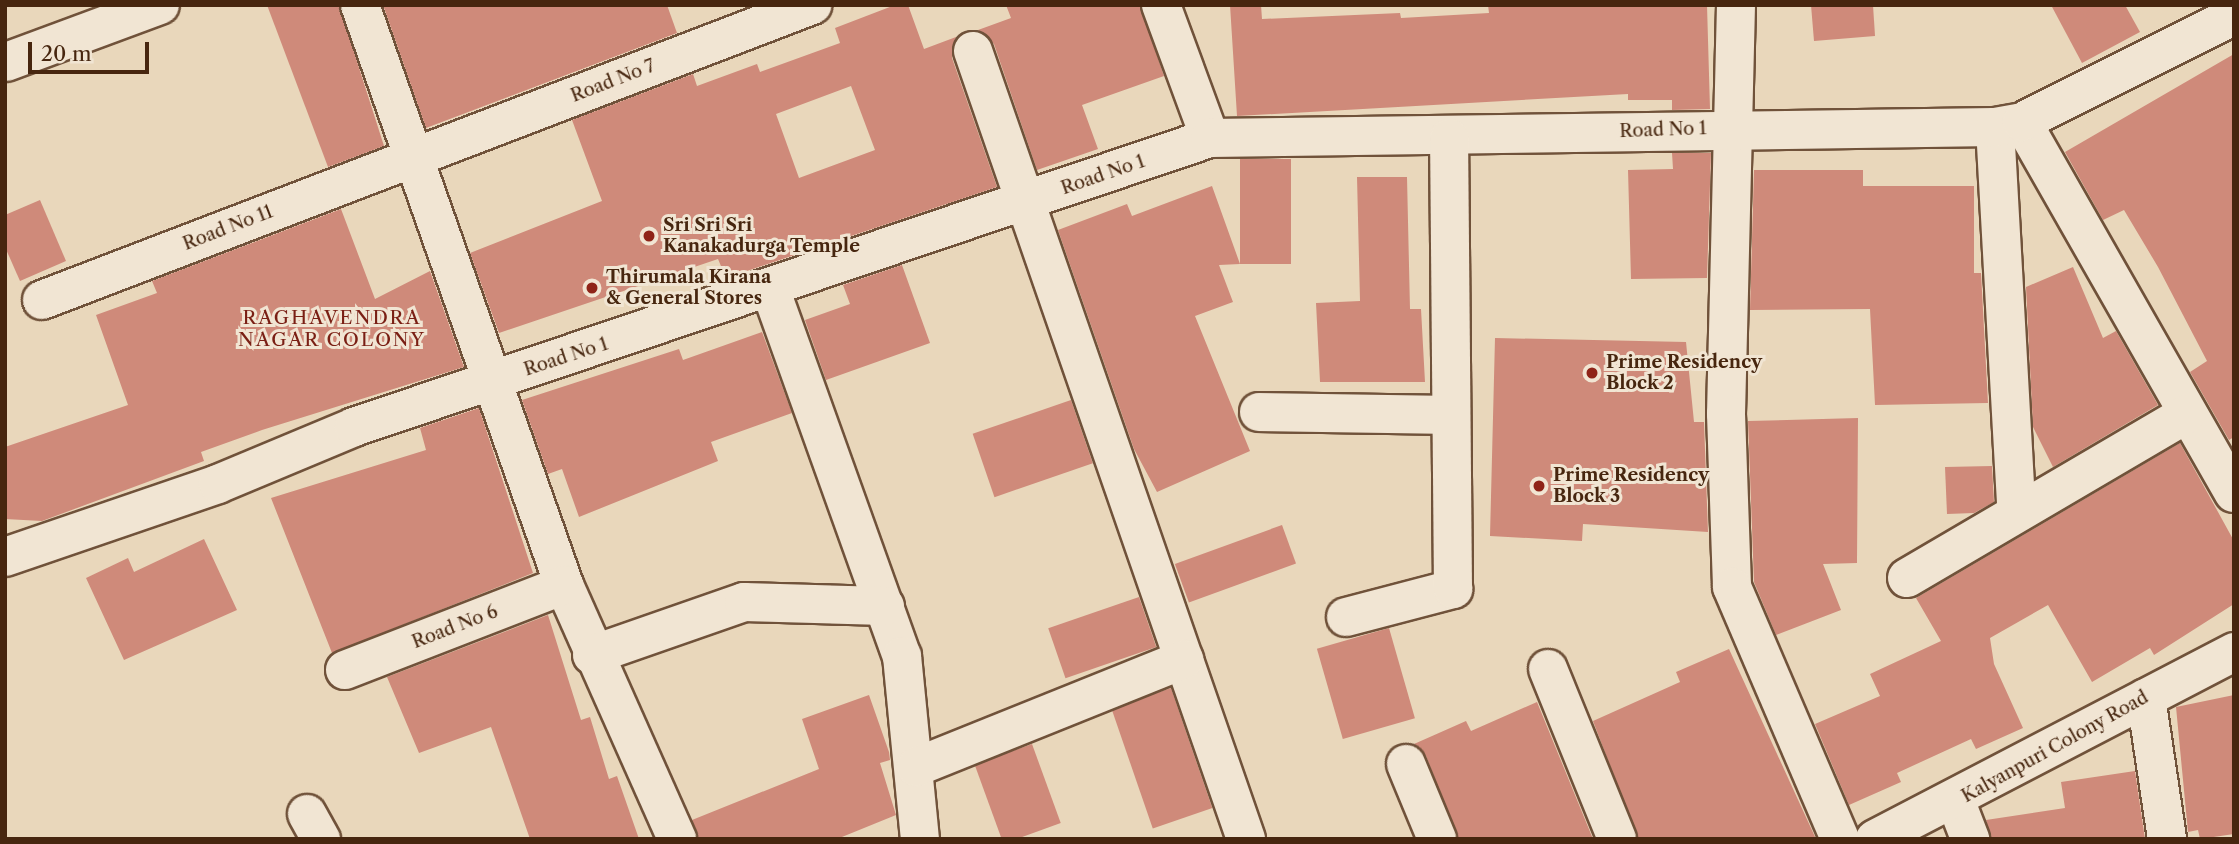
<!DOCTYPE html>
<html>
<head>
<meta charset="utf-8">
<style>
  body { margin:0 }
  #map { position:relative; width:2239px; height:844px; overflow:hidden; background:#e9d7bb; font-family:"Libre Caslon Text",serif }
  div>[style] { position:absolute }
  .building>* { inset:0; background:#cf8a7a; transform-origin:0 0 }
  .roads { filter:drop-shadow(2px 0 #70523a) drop-shadow(-2px 0 #70523a) drop-shadow(0 2px #70523a) drop-shadow(0 -2px #70523a) }
  .minor>* { height:38px; margin:-19px; padding:0 19px; transform-origin:19px; border-radius:19px; background:#f1e5d3 }
  .dots>* { width:19px; height:19px; translate:-50% -50%; box-sizing:border-box; border:4px solid #f1e5d3; border-radius:50% }
  span { translate:-50% -50%; white-space:nowrap; text-align:center; line-height:1.15; -webkit-text-stroke:6px #f1e5d3; paint-order:stroke }
  .street-label { font-size:18px; color:#47260f }
  .poi-label { font-size:18px; color:#47260f; font-weight:700 }
  .left { translate:0 -50%; text-align:left }
  .neighbourhood-label { font-size:19px; color:#7a1f14; letter-spacing:2px }
  .frame { position:absolute; inset:0; border:7px solid #47260f; pointer-events:none }
  .scale { position:absolute; left:28px; top:42px; width:121px; height:32px; box-sizing:border-box; border:4px solid #47260f; border-top:0; padding-left:9px; font-size:21px; line-height:24px; white-space:nowrap; color:#47260f; -webkit-text-stroke:5px #f1e5d3; paint-order:stroke }
</style>
</head>
<body>
<div id="map">
  <div class="building">
    <div style="clip-path:polygon(267px 5px,339px 5px,384px 146px,328px 167px)"></div>
    <div style="clip-path:polygon(383px 5px,667px 5px,677px 33px,426px 128px)"></div>
    <div style="clip-path:polygon(evenodd,895px 5px,908px 5px,924px 49px,956px 37px,952px 58px,997px 187px,726px 278px,718px 259px,499px 333px,470px 253px,602px 201px,572px 120px,693px 74px,697px 86px,757px 64px,760px 72px,840px 43px,835px 28px,895px 5px,851px 86px,875px 150px,799px 178px,776px 114px,851px 86px)"></div>
    <div style="clip-path:polygon(1006px 5px,1140px 5px,1164px 76px,1082px 105px,1098px 149px,1037px 170px,994px 44px,978px 30px,1011px 18px)"></div>
    <div style="clip-path:polygon(1230px 5px,1261px 5px,1262px 19px,1400px 13px,1401px 18px,1489px 13px,1488px 5px,1707px 5px,1710px 109px,1672px 110px,1672px 100px,1628px 100px,1628px 94px,1237px 116px)"></div>
    <div style="clip-path:polygon(1811px 5px,1873px 5px,1875px 36px,1814px 41px)"></div>
    <div style="clip-path:polygon(2051px 5px,2125px 5px,2140px 32px,2082px 63px)"></div>
    <div style="clip-path:polygon(2234px 54px,2234px 437px,2229px 440px,2190px 372px,2207px 361px,2158px 267px,2124px 210px,2103px 220px,2065px 152px)"></div>
    <div style="clip-path:polygon(1672px 153px,1711px 153px,1707px 278px,1631px 279px,1628px 170px,1673px 169px)"></div>
    <div style="left:1240px;top:159px;width:51px;height:105px"></div>
    <div style="clip-path:polygon(1754px 170px,1863px 170px,1863px 186px,1974px 186px,1974px 273px,1981px 273px,1988px 403px,1875px 405px,1870px 309px,1750px 310px)"></div>
    <div style="clip-path:polygon(1357px 177px,1407px 177px,1410px 309px,1421px 309px,1425px 382px,1320px 382px,1316px 303px,1360px 301px)"></div>
    <div style="clip-path:polygon(1212px 186px,1240px 264px,1219px 265px,1233px 302px,1195px 316px,1250px 451px,1157px 492px,1134px 449px,1058px 230px,1127px 204px,1132px 216px)"></div>
    <div style="clip-path:polygon(40px 200px,66px 261px,20px 281px,5px 247px,5px 215px)"></div>
    <div style="clip-path:polygon(341px 209px,375px 299px,430px 271px,464px 367px,262px 430px,201px 452px,204px 461px,42px 521px,5px 519px,5px 447px,128px 405px,96px 315px,157px 293px,152px 281px)"></div>
    <div style="clip-path:polygon(902px 265px,930px 343px,826px 380px,805px 320px,850px 304px,843px 285px)"></div>
    <div style="clip-path:polygon(2073px 267px,2103px 338px,2116px 331px,2158px 405px,2053px 467px,2033px 427px,2026px 287px)"></div>
    <div style="clip-path:polygon(762px 332px,792px 413px,711px 442px,718px 461px,579px 517px,562px 469px,548px 474px,522px 400px,679px 349px,683px 360px)"></div>
    <div style="clip-path:polygon(1495px 338px,1686px 342px,1694px 422px,1704px 422px,1708px 532px,1583px 524px,1582px 541px,1490px 536px)"></div>
    <div style="left:1071px;top:400px;width:67px;height:104px;rotate:71deg"></div>
    <div style="clip-path:polygon(479px 408px,533px 573px,332px 653px,271px 498px,426px 450px,420px 428px)"></div>
    <div style="clip-path:polygon(1858px 418px,1857px 563px,1823px 564px,1841px 610px,1776px 635px,1754px 582px,1748px 421px)"></div>
    <div style="clip-path:polygon(2180px 443px,2234px 541px,2234px 604px,2154px 655px,2150px 648px,2092px 682px,2048px 605px,1990px 638px,1994px 664px,2023px 728px,1976px 749px,1971px 739px,1897px 773px,1901px 782px,1849px 805px,1815px 724px,1880px 696px,1870px 674px,1941px 641px,1916px 598px)"></div>
    <div style="clip-path:polygon(1992px 466px,1994px 502px,1974px 513px,1947px 514px,1945px 467px)"></div>
    <div style="left:1282px;top:525px;width:41px;height:114px;rotate:70deg"></div>
    <div style="clip-path:polygon(204px 539px,237px 610px,124px 660px,86px 578px,128px 558px,134px 572px)"></div>
    <div style="left:1139px;top:597px;width:53px;height:96px;rotate:71deg"></div>
    <div style="clip-path:polygon(548px 615px,581px 720px,590px 717px,609px 779px,617px 776px,639px 839px,530px 839px,491px 727px,419px 753px,387px 677px)"></div>
    <div style="left:1389px;top:628px;width:94px;height:75px;rotate:74deg"></div>
    <div style="clip-path:polygon(1729px 649px,1816px 839px,1638px 839px,1593px 721px,1680px 682px,1676px 672px)"></div>
    <div style="left:1171px;top:688px;width:127px;height:63px;rotate:71deg"></div>
    <div style="clip-path:polygon(869px 695px,889px 752px,890px 760px,880px 763px,896px 815px,837px 839px,698px 839px,692px 820px,819px 769px,802px 719px)"></div>
    <div style="clip-path:polygon(2234px 695px,2234px 834px,2200px 839px,2198px 830px,2188px 832px,2176px 707px)"></div>
    <div style="clip-path:polygon(1537px 702px,1593px 839px,1458px 839px,1426px 756px,1414px 744px,1466px 721px,1471px 731px)"></div>
    <div style="left:1032px;top:744px;width:84px;height:61px;rotate:70deg"></div>
    <div style="clip-path:polygon(2135px 771px,2145px 839px,1991px 839px,1986px 820px,2065px 808px,2061px 782px)"></div>
  </div>
  <div class="roads">
    <div class="minor">
      <div style="left:360px;top:5px;width:615px;rotate:70.62deg"></div>
      <div style="left:564px;top:585px;width:278px;rotate:66deg"></div>
      <div style="left:1161px;top:5px;width:142px;rotate:69.8deg"></div>
      <div style="left:1736px;top:5px;width:409px;rotate:91.4deg"></div>
      <div style="left:1726px;top:414px;width:173px;rotate:88deg"></div>
      <div style="left:1732px;top:587px;width:274px;rotate:66.8deg"></div>
      <div style="left:973px;top:51px;width:834px;rotate:70.89deg"></div>
      <div style="left:6px;top:62px;width:164px;rotate:-20.3deg"></div>
      <div style="left:2022px;top:122px;width:427px;rotate:60.3deg"></div>
      <div style="left:1995px;top:127px;width:382px;rotate:86.8deg"></div>
      <div style="left:771px;top:291px;width:388px;rotate:70.3deg"></div>
      <div style="left:902px;top:656px;width:184px;rotate:84.4deg"></div>
      <div style="left:42px;top:300px;width:825px;rotate:-20.96deg"></div>
      <div style="left:1259px;top:412px;width:192px;rotate:0.9deg"></div>
      <div style="left:5px;top:557px;width:225px;rotate:-18.9deg"></div>
      <div style="left:218px;top:484px;width:147px;rotate:-22.7deg"></div>
      <div style="left:354px;top:427px;width:903px;rotate:-18.66deg"></div>
      <div style="left:1210px;top:138px;width:785px;rotate:-0.8deg"></div>
      <div style="left:1995px;top:127px;width:27px;rotate:-10deg"></div>
      <div style="left:2022px;top:122px;width:237px;rotate:-26.6deg"></div>
      <div style="left:1907px;top:578px;width:324px;rotate:-30.4deg"></div>
      <div style="left:1346px;top:617px;width:111px;rotate:-14.7deg"></div>
      <div style="left:1453px;top:589px;width:451px;rotate:-90.5deg"></div>
      <div style="left:592px;top:655px;width:161px;rotate:-19.2deg"></div>
      <div style="left:744px;top:602px;width:141px;rotate:1.6deg"></div>
      <div style="left:1548px;top:669px;width:183px;rotate:67.9deg"></div>
      <div style="left:345px;top:670px;width:235px;rotate:-21.2deg"></div>
      <div style="left:2146px;top:698px;width:143px;rotate:81.5deg"></div>
      <div style="left:1406px;top:764px;width:81px;rotate:67.5deg"></div>
      <div style="left:916px;top:767px;width:289px;rotate:-21.9deg"></div>
      <div style="left:1956px;top:802px;width:40px;rotate:69deg"></div>
      <div style="left:307px;top:814px;width:29px;rotate:61deg"></div>
      <div style="left:1875px;top:839px;width:405px;rotate:-27.5deg"></div>
    </div>
  </div>
  <div class="dots">
    <div style="left:649px;top:236px;background:#8f2418"></div>
    <div style="left:592px;top:288px;background:#8f2418"></div>
    <div style="left:1592px;top:373px;background:#8f2418"></div>
    <div style="left:1539px;top:486px;background:#8f2418"></div>
  </div>
  <div class="street-label">
    <span style="left:613px;top:81px;rotate:-21deg">Road No 7</span>
    <span style="left:1663px;top:130px;rotate:-2deg">Road No 1</span>
    <span style="left:1103px;top:175px;rotate:-19deg">Road No 1</span>
    <span style="left:228px;top:228px;rotate:-21deg">Road No 11</span>
    <span style="left:566px;top:357px;rotate:-18deg">Road No 1</span>
    <span style="left:455px;top:627px;rotate:-21deg">Road No 6</span>
    <span style="left:2055px;top:747px;rotate:-29deg">Kalyanpuri Colony Road</span>
  </div>
  <div class="poi-label">
    <span class="left" style="left:663px;top:236px">Sri Sri Sri<br>Kanakadurga Temple</span>
    <span class="left" style="left:606px;top:288px">Thirumala Kirana<br>&amp; General Stores</span>
    <span class="left" style="left:1606px;top:373px">Prime Residency<br>Block 2</span>
    <span class="left" style="left:1553px;top:486px">Prime Residency<br>Block 3</span>
  </div>
  <div class="neighbourhood-label">
    <span style="left:332px;top:329px">RAGHAVENDRA<br>NAGAR COLONY</span>
  </div>
  <div class="frame"></div>
  <div class="scale">20 m</div>
</div>
</body>
</html>
